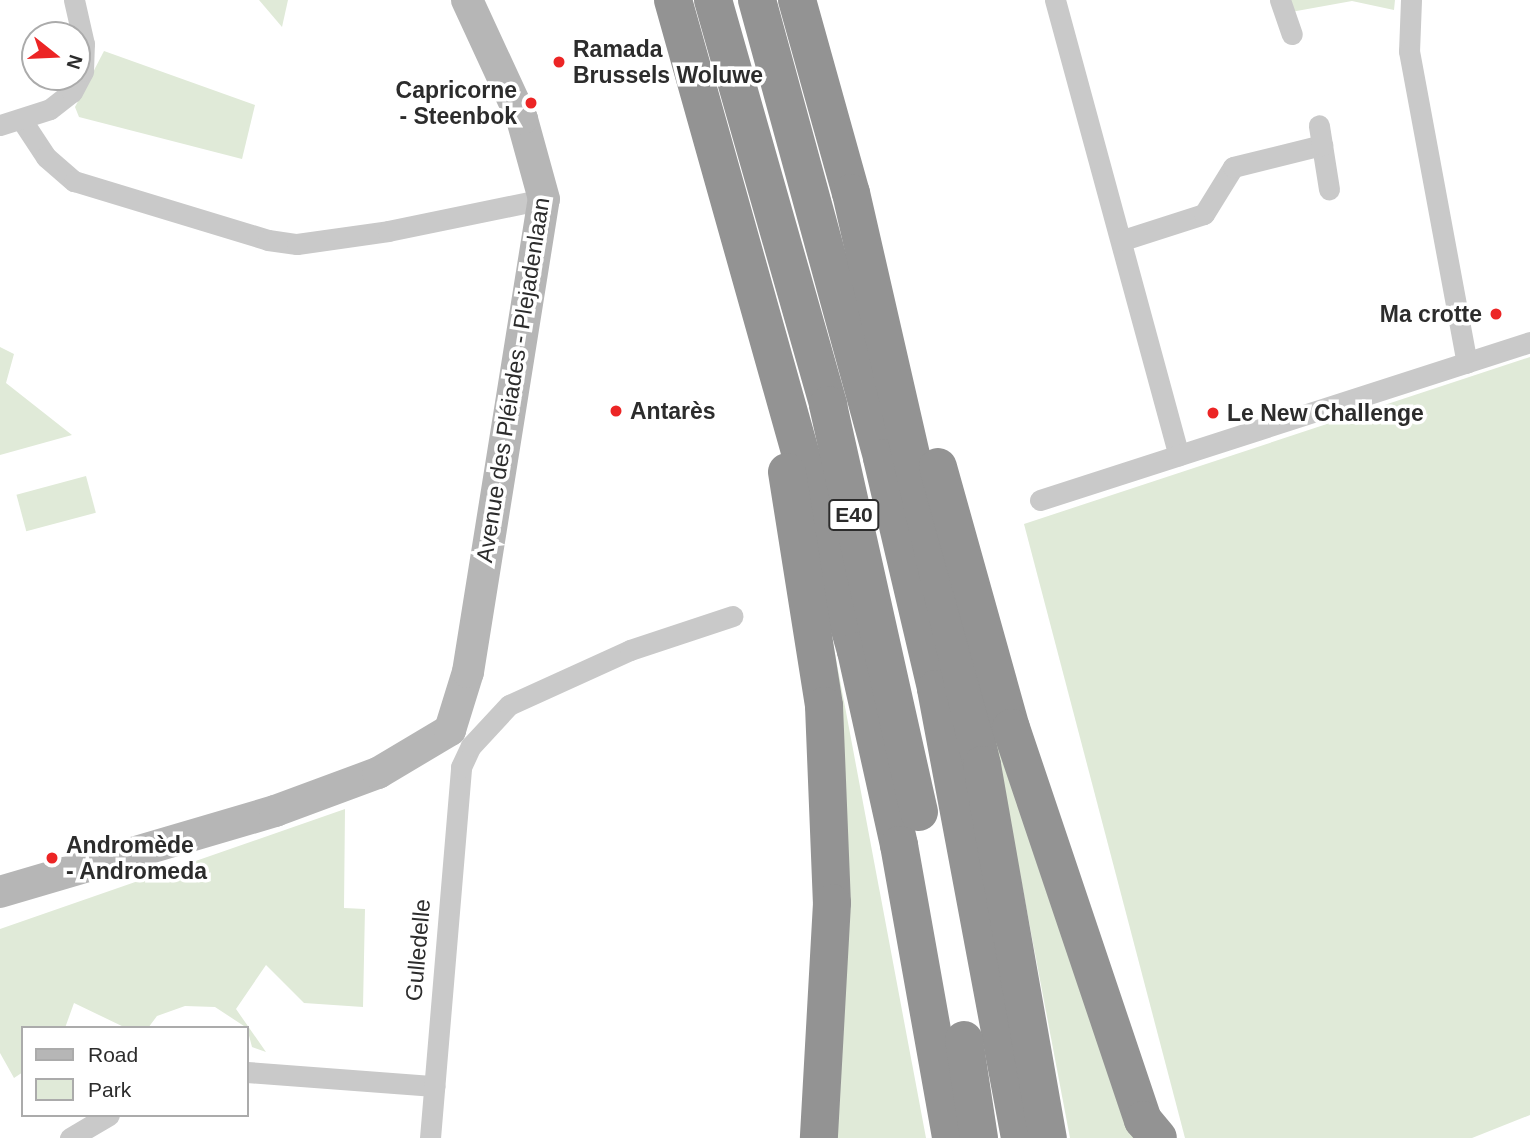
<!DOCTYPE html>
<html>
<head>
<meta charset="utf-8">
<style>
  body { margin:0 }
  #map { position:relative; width:1530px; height:1138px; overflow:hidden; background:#fff; font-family:Arial,sans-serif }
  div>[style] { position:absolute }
  .green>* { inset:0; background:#e0ead8; transform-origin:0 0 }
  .street>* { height:21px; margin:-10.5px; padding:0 10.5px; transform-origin:10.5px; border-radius:10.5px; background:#c9c9c9 }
  .secondary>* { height:32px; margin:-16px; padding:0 16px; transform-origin:16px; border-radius:16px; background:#b6b6b6 }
  .highway>* { height:38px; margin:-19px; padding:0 19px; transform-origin:19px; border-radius:19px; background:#939393 }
  .dots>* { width:19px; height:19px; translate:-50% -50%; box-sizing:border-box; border:4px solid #fff; border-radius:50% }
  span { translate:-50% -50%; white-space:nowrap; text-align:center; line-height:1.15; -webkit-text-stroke:7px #fff; paint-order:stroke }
  .shield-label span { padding:2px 5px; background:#fff; border:2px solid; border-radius:5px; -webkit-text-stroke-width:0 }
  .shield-label { font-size:21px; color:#2c2c2c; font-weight:700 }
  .poi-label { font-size:23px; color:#2c2c2c; font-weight:700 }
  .left { translate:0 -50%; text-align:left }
  .right { translate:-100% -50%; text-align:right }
  .street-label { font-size:23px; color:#2c2c2c }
  .legend { position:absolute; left:21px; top:1026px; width:228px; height:91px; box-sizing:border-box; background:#fff; border:2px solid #ababab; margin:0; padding:9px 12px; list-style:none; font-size:21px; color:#2c2c2c }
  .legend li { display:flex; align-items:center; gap:14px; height:35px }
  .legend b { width:35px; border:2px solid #ababab }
  .north { position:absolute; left:21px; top:21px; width:70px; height:70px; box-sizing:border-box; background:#fff; border:2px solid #ababab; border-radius:50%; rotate:108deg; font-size:19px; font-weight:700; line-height:28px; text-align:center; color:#2c2c2c }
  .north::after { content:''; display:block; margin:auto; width:24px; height:32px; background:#ec2525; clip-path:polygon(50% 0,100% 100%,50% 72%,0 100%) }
</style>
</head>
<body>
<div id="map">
  <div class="green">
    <div style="clip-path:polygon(259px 0,288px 0,282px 27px)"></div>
    <div style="clip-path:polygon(1287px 0,1395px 0,1394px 10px,1352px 1px,1291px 12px)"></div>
    <div style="clip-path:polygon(104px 51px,255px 105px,242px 159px,79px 117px,75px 107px)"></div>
    <div style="clip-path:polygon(0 347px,14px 354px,6px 383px,72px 435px,0 455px)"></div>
    <div style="clip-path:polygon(1530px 357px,1530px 1115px,1472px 1138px,1185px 1138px,1024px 524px)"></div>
    <div style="left:86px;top:476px;width:38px;height:72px;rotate:75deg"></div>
    <div style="clip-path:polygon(824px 595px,926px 1138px,833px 1138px)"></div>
    <div style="clip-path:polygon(975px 637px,1144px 1138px,1070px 1138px)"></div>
    <div style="clip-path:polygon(345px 809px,344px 908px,365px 909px,363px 1007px,304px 1003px,266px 965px,236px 1009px,266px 1052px,252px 1047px,247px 1028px,215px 1007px,185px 1006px,157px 1016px,148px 1028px,126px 1028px,74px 1003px,65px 1028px,23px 1028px,23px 1072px,14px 1078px,0 1053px,0 929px)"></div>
  </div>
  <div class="street">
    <div style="left:1055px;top:0;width:472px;rotate:74.8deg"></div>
    <div style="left:1280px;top:0;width:36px;rotate:71deg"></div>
    <div style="left:1411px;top:0;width:51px;rotate:92.2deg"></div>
    <div style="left:1409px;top:51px;width:317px;rotate:79.5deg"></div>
    <div style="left:23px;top:122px;width:42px;rotate:56.7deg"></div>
    <div style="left:46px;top:157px;width:37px;rotate:41deg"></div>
    <div style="left:74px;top:181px;width:203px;rotate:16.9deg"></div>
    <div style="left:268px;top:240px;width:29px;rotate:8deg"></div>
    <div style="left:297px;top:244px;width:92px;rotate:-8.1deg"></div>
    <div style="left:388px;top:231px;width:159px;rotate:-11.6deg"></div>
    <div style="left:0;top:125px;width:52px;rotate:-17.7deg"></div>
    <div style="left:50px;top:109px;width:28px;rotate:-38deg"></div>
    <div style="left:72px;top:92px;width:24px;rotate:-62deg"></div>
    <div style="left:83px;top:71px;width:27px;rotate:-88deg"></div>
    <div style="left:84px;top:44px;width:45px;rotate:-102.8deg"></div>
    <div style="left:1322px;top:145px;width:45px;rotate:81deg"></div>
    <div style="left:1123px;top:240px;width:85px;rotate:-17.8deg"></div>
    <div style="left:1204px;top:214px;width:55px;rotate:-58.3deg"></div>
    <div style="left:1233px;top:167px;width:92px;rotate:-13.9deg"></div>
    <div style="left:1322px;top:145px;width:20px;rotate:-99deg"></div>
    <div style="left:1040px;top:500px;width:515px;rotate:-17.87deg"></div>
    <div style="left:247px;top:1072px;width:188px;rotate:4.3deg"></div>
    <div style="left:70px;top:1138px;width:45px;rotate:-30.5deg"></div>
    <div style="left:430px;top:1138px;width:372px;rotate:-85.2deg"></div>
    <div style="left:461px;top:767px;width:23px;rotate:-65deg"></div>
    <div style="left:471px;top:746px;width:56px;rotate:-47.2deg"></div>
    <div style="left:509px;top:705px;width:133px;rotate:-24.4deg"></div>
    <div style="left:630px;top:650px;width:108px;rotate:-18.3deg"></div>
  </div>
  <div class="secondary">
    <div style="left:0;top:892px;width:287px;rotate:-16.4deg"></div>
    <div style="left:275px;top:811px;width:110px;rotate:-20.3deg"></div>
    <div style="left:378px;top:773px;width:84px;rotate:-30.8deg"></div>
    <div style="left:450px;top:730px;width:61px;rotate:-72.8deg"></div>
    <div style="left:468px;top:672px;width:479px;rotate:-80.9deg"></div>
    <div style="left:544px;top:199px;width:83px;rotate:-105.4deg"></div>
    <div style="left:522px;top:119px;width:131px;rotate:-114.8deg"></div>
  </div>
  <div class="highway">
    <div style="left:673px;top:0;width:676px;rotate:74.3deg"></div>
    <div style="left:856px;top:651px;width:199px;rotate:77.5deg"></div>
    <div style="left:899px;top:845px;width:298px;rotate:79.9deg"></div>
    <div style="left:713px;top:0;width:421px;rotate:74.1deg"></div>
    <div style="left:828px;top:405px;width:417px;rotate:77.4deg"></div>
    <div style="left:757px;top:0;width:475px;rotate:74.7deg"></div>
    <div style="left:882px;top:458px;width:237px;rotate:76.8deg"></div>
    <div style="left:936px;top:689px;width:457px;rotate:79.4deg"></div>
    <div style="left:797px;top:0;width:200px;rotate:74.4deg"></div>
    <div style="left:851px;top:193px;width:587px;rotate:77.1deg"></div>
    <div style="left:982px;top:765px;width:379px;rotate:80deg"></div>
    <div style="left:938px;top:467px;width:271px;rotate:74.4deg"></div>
    <div style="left:1011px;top:728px;width:414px;rotate:71.4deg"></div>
    <div style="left:1143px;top:1120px;width:23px;rotate:50deg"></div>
    <div style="left:787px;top:472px;width:237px;rotate:81deg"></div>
    <div style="left:824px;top:706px;width:197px;rotate:87.7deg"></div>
    <div style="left:832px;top:903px;width:235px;rotate:93.2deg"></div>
    <div style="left:964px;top:1040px;width:99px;rotate:81.3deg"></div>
  </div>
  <div class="dots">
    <div style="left:559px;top:62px;background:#ec2525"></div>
    <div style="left:531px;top:103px;background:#ec2525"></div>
    <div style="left:1496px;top:314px;background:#ec2525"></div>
    <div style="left:616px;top:411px;background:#ec2525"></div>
    <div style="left:1213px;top:413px;background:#ec2525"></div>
    <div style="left:52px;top:858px;background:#ec2525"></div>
  </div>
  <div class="shield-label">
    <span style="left:854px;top:515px">E40</span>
  </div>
  <div class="poi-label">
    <span class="left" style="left:573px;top:62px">Ramada<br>Brussels Woluwe</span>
    <span class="right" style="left:517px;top:103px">Capricorne<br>- Steenbok</span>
    <span class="right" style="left:1482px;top:314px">Ma crotte</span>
    <span class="left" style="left:630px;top:411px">Antarès</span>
    <span class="left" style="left:1227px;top:413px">Le New Challenge</span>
    <span class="left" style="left:66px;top:858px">Andromède<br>- Andromeda</span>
  </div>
  <div class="street-label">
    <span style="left:513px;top:380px;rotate:-81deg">Avenue des Pléiades - Plejadenlaan</span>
    <span style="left:418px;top:950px;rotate:-85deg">Gulledelle</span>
  </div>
  <ul class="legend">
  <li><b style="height:9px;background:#b6b6b6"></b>Road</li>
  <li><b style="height:19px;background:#e0ead8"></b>Park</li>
  </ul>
  <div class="north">N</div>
</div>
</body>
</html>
